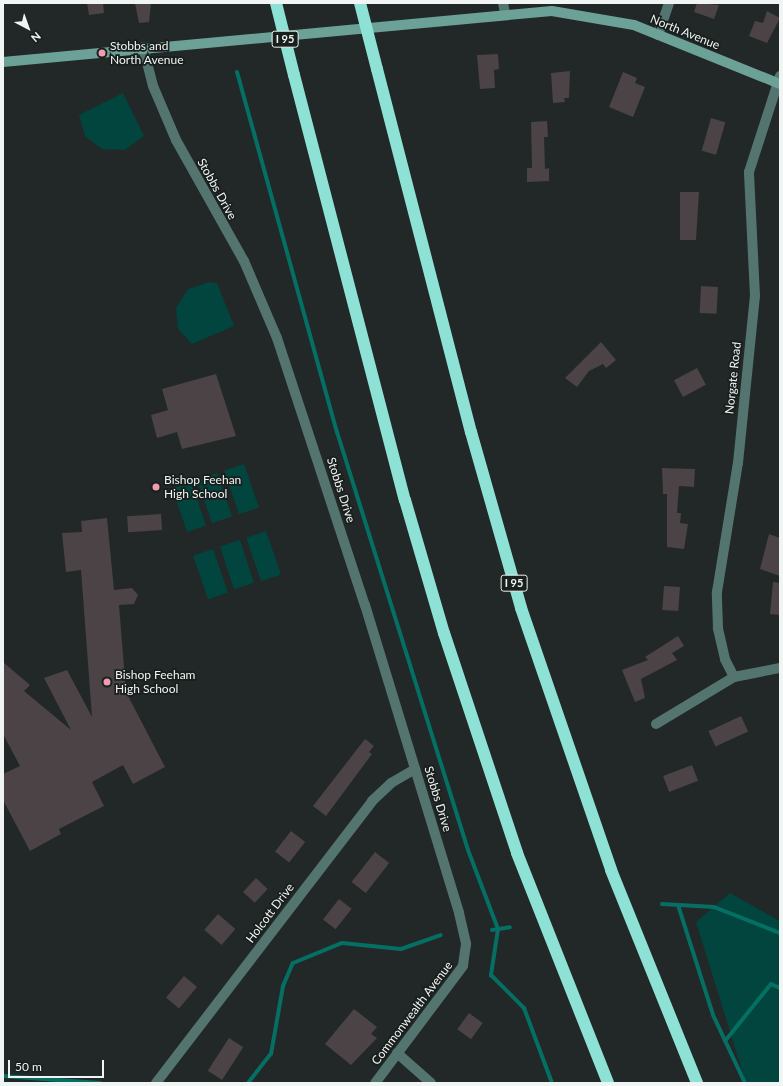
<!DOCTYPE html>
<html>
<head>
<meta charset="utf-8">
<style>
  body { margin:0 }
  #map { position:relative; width:783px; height:1086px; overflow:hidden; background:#212827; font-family:Lato,sans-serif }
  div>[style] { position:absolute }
  .green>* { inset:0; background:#01453e; transform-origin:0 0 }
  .stream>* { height:4px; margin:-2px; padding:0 2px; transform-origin:2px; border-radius:2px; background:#056f64 }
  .building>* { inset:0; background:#4b4345; transform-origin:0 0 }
  .minor>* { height:10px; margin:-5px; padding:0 5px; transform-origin:5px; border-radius:5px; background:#54756f }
  .secondary>* { height:10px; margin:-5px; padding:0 5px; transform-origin:5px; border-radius:5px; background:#6ca198 }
  .motorway>* { height:12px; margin:-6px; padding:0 6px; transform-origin:6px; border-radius:6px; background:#8de2d5 }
  .motorway-bridge>* { height:12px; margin:-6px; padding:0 6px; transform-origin:6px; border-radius:6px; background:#8de2d5 }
  .dots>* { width:11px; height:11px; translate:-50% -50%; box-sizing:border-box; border:2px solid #181f1d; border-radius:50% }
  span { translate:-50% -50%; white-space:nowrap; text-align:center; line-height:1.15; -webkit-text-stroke:3.5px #181f1d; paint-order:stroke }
  .shield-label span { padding:1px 3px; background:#181f1d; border:1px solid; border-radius:3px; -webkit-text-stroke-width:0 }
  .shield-label { font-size:11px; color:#f0f5f4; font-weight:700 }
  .street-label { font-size:12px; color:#f0f5f4 }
  .poi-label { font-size:12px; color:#f0f5f4 }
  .left { translate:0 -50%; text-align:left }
  .frame { position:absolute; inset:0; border:4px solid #f0f5f4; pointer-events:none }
  .north { position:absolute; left:8px; top:8px; width:40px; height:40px; -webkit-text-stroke:3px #181f1d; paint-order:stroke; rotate:139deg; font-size:11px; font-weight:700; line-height:16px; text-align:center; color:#f0f5f4 }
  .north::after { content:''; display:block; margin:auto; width:14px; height:18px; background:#f0f5f4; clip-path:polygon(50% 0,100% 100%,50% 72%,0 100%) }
  .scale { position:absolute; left:8px; top:1060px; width:96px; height:18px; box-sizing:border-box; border:2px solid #f0f5f4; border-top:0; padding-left:5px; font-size:12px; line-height:14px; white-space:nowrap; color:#f0f5f4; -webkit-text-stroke:3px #181f1d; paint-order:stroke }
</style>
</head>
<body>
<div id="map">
  <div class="green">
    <div style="clip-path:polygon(123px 93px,144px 136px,125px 150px,102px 149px,85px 136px,79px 115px)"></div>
    <div style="clip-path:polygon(209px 282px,217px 283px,234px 326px,192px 344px,178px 329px,176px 308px,188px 289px)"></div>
    <div style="left:244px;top:464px;width:46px;height:21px;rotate:71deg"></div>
    <div style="left:217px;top:473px;width:46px;height:21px;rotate:71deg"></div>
    <div style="left:191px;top:482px;width:46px;height:20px;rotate:71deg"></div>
    <div style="left:266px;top:531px;width:46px;height:21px;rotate:71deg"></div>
    <div style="left:240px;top:540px;width:45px;height:21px;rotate:72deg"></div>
    <div style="left:213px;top:549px;width:46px;height:21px;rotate:71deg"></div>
    <div style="clip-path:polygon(730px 893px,780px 921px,780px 1083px,746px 1083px,696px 922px)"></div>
  </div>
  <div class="stream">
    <div style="left:237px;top:72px;width:374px;rotate:74.5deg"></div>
    <div style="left:337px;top:432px;width:438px;rotate:72.6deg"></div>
    <div style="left:468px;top:850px;width:85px;rotate:69.2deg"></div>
    <div style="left:498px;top:929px;width:47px;rotate:98.7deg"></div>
    <div style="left:491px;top:975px;width:47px;rotate:45deg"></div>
    <div style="left:524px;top:1008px;width:80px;rotate:69.5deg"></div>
    <div style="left:662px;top:904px;width:52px;rotate:3.3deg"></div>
    <div style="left:714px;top:907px;width:71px;rotate:21.5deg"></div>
    <div style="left:678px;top:905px;width:115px;rotate:72.3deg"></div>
    <div style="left:713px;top:1015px;width:75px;rotate:64.8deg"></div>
    <div style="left:492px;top:930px;width:18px;rotate:-9deg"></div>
    <div style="left:725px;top:1041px;width:73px;rotate:-51.1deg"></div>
    <div style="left:771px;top:984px;width:10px;rotate:24deg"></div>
    <div style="left:3px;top:1076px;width:97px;rotate:4.1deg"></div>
    <div style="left:248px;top:1083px;width:37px;rotate:-52deg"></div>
    <div style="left:271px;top:1054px;width:69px;rotate:-80deg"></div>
    <div style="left:283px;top:986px;width:25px;rotate:-67deg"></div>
    <div style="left:293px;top:963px;width:53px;rotate:-22.2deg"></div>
    <div style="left:342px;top:943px;width:59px;rotate:5.8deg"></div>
    <div style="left:401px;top:949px;width:42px;rotate:-19.3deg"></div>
  </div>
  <div class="building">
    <div style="clip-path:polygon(87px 3px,103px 3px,104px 13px,89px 15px)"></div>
    <div style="clip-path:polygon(135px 3px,151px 3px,149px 22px,139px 23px)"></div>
    <div style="clip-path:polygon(697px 3px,719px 5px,714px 19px,694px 12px)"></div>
    <div style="clip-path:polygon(767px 11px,780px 18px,767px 43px,749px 36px,755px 21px,763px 23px)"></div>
    <div style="clip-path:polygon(498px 54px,499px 69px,494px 70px,495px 88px,480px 89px,477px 55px)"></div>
    <div style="clip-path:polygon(570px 71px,569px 98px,564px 98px,565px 102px,553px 103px,551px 73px)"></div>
    <div style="clip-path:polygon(623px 72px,637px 78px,635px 83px,645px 87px,633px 117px,609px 107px)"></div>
    <div style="left:711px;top:118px;width:15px;height:34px;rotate:16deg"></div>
    <div style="clip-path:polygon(547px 121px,548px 137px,544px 137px,545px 169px,549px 168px,549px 181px,527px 182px,527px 168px,532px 168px,531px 122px)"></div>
    <div style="clip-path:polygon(680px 192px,699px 192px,696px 240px,680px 240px)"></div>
    <div style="left:701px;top:286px;width:17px;height:27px;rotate:3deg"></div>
    <div style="clip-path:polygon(601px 342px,616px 360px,606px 368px,603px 364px,589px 371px,577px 387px,565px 378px)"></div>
    <div style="left:697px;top:368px;width:19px;height:26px;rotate:62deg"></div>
    <div style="clip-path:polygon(216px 374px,236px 436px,182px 449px,177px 432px,157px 438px,151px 415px,168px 410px,162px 389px)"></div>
    <div style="clip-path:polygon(662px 468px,695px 469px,694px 487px,679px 486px,677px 513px,681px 513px,680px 523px,688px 524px,684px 549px,667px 547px,667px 494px,663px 494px)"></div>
    <div style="left:161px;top:514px;width:16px;height:34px;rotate:86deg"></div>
    <div style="clip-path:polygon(107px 518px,114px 590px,132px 588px,138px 595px,134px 604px,119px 605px,126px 692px,165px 767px,133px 784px,123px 765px,92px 782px,104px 806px,59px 829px,61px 834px,30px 851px,3px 800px,3px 774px,20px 766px,3px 734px,3px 662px,30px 685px,24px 691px,71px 730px,44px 678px,67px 670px,92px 717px,81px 570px,66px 572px,62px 533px,82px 532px,81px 521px)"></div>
    <div style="clip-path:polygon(769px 534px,780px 538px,780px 576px,760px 569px)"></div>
    <div style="clip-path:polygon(773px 582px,780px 583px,780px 615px,770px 614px)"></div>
    <div style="left:664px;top:586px;width:16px;height:24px;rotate:4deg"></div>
    <div style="clip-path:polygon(678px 636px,684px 646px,672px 653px,677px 660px,641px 679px,645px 698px,635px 702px,622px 670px,648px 660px,645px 657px)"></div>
    <div style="left:741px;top:716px;width:17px;height:36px;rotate:65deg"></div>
    <div style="clip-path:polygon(365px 739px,374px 746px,369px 752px,372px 754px,326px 816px,313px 806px)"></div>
    <div style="left:692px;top:765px;width:17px;height:31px;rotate:69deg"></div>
    <div style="left:291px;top:831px;width:18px;height:26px;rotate:38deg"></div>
    <div style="left:375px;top:852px;width:18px;height:38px;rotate:38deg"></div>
    <div style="left:256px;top:878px;width:16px;height:19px;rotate:43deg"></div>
    <div style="left:339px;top:899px;width:16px;height:26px;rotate:38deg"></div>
    <div style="left:218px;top:914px;width:23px;height:21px;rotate:41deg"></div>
    <div style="left:184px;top:976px;width:17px;height:28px;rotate:40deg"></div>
    <div style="clip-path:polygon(354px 1009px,377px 1027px,371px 1034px,377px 1038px,351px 1065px,325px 1044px)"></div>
    <div style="left:469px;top:1013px;width:17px;height:20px;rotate:36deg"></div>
    <div style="left:229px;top:1038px;width:17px;height:39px;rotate:33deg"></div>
  </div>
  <div class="minor">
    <div style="left:503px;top:3px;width:10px;rotate:79deg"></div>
    <div style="left:658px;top:35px;width:34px;rotate:-71deg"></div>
    <div style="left:143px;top:47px;width:40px;rotate:75.6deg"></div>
    <div style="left:153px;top:86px;width:59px;rotate:66.9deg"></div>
    <div style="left:176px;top:140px;width:139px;rotate:60.7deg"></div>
    <div style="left:244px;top:261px;width:84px;rotate:66.8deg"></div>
    <div style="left:277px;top:338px;width:281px;rotate:71.8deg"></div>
    <div style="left:365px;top:605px;width:322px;rotate:73deg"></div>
    <div style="left:459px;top:913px;width:32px;rotate:77deg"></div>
    <div style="left:466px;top:944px;width:22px;rotate:98deg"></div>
    <div style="left:463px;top:966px;width:146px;rotate:126.9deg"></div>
    <div style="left:734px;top:677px;width:20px;rotate:-117deg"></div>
    <div style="left:725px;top:659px;width:32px;rotate:-103deg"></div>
    <div style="left:718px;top:628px;width:36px;rotate:-92deg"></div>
    <div style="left:717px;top:592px;width:131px;rotate:-80.8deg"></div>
    <div style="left:738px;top:463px;width:168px;rotate:-84.2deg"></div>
    <div style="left:755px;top:296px;width:124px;rotate:-92.8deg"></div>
    <div style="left:749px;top:172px;width:101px;rotate:-72.1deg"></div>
    <div style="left:656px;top:724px;width:91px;rotate:-31.1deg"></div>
    <div style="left:734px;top:677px;width:47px;rotate:-11.1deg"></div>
    <div style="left:397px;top:1053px;width:45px;rotate:41.4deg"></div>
    <div style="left:156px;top:1083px;width:355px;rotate:-52.5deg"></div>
    <div style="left:372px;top:801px;width:26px;rotate:-43deg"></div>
    <div style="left:391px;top:783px;width:28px;rotate:-30deg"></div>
  </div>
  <div class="secondary">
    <div style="left:3px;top:62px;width:551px;rotate:-5.31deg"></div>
    <div style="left:552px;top:11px;width:83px;rotate:9.7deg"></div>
    <div style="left:634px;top:25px;width:157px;rotate:22deg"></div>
  </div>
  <div class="motorway">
    <div style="left:377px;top:69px;width:375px;rotate:75.5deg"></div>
    <div style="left:471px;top:432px;width:183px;rotate:74.1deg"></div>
    <div style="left:521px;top:608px;width:277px;rotate:71deg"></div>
    <div style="left:611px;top:870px;width:230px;rotate:68deg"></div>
    <div style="left:294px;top:75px;width:439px;rotate:75.4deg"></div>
    <div style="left:405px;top:500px;width:139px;rotate:73.7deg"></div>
    <div style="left:444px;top:633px;width:232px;rotate:71.6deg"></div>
    <div style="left:517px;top:853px;width:247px;rotate:68.4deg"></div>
  </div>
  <div class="motorway-bridge">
    <div style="left:276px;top:3px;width:74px;rotate:76deg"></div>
    <div style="left:360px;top:3px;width:68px;rotate:75.6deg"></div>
  </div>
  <div class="dots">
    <div style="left:102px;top:53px;background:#f29ab0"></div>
    <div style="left:156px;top:487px;background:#f29ab0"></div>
    <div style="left:107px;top:682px;background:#f29ab0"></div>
  </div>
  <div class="shield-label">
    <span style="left:285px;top:39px">I 95</span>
    <span style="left:514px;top:583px">I 95</span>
  </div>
  <div class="street-label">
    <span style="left:685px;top:32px;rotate:22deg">North Avenue</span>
    <span style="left:217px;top:189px;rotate:61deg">Stobbs Drive</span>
    <span style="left:733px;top:378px;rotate:-84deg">Norgate Road</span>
    <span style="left:341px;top:490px;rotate:72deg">Stobbs Drive</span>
    <span style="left:438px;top:799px;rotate:73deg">Stobbs Drive</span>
    <span style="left:270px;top:913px;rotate:-53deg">Holcott Drive</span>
    <span style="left:412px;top:1013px;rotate:-53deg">Commonwealth Avenue</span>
  </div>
  <div class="poi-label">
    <span class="left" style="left:110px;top:53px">Stobbs and<br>North Avenue</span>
    <span class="left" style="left:164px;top:487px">Bishop Feehan<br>High School</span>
    <span class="left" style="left:115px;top:682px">Bishop Feeham<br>High School</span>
  </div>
  <div class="frame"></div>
  <div class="north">N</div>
  <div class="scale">50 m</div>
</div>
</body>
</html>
